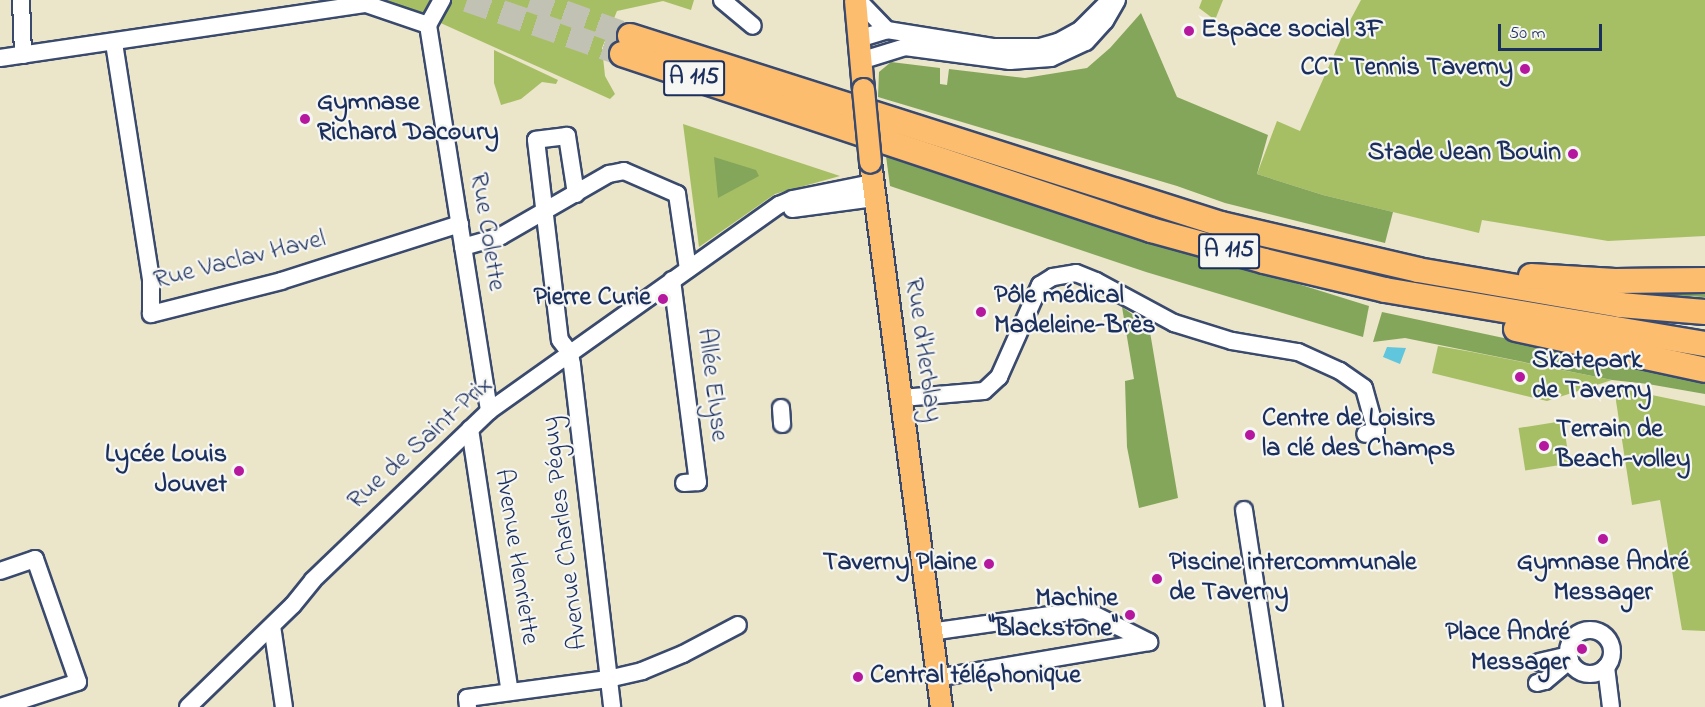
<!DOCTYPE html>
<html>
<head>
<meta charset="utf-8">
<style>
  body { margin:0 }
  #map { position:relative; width:1705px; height:707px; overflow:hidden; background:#ebe5c9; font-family:"Indie Flower",sans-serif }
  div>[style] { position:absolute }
  .green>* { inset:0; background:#a6bf65; transform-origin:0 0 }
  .forest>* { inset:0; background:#84a65a }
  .water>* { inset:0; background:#60c6dd }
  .highway-tunnel>* { height:24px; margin-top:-12px; transform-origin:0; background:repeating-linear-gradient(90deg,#c1c1b4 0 24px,transparent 0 36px) }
  .roads { filter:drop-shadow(2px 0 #3a4a6e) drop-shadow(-2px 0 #3a4a6e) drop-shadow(0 2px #3a4a6e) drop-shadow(0 -2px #3a4a6e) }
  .minor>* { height:16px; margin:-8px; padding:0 8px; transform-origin:8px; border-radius:8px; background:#fff }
  .minor>.ring { margin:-8px; padding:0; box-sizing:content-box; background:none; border:16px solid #fff; border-radius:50% }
  .major>* { height:21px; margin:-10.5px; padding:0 10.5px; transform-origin:10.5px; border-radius:10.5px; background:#fcbd6f }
  .highway>* { height:24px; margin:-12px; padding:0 12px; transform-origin:12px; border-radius:12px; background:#fcbd6f }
  .bridges { filter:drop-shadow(2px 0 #3a4a6e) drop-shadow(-2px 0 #3a4a6e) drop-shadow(0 2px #3a4a6e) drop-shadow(0 -2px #3a4a6e) }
  .major-bridge>* { height:21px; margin:-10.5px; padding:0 10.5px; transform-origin:10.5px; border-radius:10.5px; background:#fcbd6f }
  .dots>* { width:16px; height:16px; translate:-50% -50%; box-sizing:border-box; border:3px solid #f6f6f2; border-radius:50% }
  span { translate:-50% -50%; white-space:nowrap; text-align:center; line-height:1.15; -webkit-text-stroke:4.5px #f6f6f2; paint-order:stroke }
  .shield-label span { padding:2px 4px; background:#f6f6f2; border:2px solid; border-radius:4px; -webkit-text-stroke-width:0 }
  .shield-label { font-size:24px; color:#1b2f5e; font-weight:700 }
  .poi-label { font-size:26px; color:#1b2f5e; font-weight:700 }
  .left { translate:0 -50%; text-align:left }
  .right { translate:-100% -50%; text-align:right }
  .street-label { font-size:26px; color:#1b2f5e }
  .scale { position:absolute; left:1498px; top:24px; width:104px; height:27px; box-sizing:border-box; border:3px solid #1b2f5e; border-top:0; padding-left:8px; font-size:18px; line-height:21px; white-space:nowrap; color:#1b2f5e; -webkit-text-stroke:4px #f6f6f2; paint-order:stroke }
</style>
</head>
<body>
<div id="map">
  <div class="green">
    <div style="clip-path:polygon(372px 0,694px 0,691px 10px,663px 1px,617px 11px,602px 48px,605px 76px,615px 94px,610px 99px,425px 16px)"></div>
    <div style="clip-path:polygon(1202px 0,1223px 0,1215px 20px,1199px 8px)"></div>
    <div style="clip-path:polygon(1361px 0,1705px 0,1705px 236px,1608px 241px,1482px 220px,1479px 233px,1323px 195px,1257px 174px,1277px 121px,1300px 131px,1345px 30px)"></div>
    <div style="clip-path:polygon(494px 50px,558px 80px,556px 84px,542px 82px,521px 99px,501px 105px,494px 83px)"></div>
    <div style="clip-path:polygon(683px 124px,840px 176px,775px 194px,699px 247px)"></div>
    <div style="clip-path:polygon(1438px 346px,1472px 352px,1612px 380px,1547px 401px,1432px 373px)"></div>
    <div style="clip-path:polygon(1618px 388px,1705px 406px,1705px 631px,1682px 630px,1660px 500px,1632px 505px,1616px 401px)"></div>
    <div style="left:1563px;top:421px;width:43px;height:45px;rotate:81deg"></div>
  </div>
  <div class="forest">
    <div style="clip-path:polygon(1141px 13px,1177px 97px,1268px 135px,1257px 174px,1323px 195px,1393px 212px,1385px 243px,1225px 203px,1177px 186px,878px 97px,879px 72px,891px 62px,940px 68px,940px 84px,947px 85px,949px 69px,1025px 78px,1087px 68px,1110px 48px)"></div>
    <div style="clip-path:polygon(886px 156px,1369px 306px,1363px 337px,1146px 272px,890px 186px)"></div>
    <div style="clip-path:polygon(714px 157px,756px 170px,759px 176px,718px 198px)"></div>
    <div style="clip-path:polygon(1705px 289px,1705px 297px,1659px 295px)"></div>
    <div style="clip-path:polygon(1122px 307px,1149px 326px,1178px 498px,1139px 508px,1127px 447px,1125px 381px,1134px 379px)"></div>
    <div style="clip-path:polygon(1382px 312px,1705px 381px,1705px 394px,1648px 384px,1612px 380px,1405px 338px,1373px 342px)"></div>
  </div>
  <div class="water">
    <div style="clip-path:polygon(1387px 347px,1406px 348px,1400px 364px,1383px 357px)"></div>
  </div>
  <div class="highway-tunnel">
    <div style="left:467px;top:0;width:164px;rotate:19.2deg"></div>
    <div style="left:530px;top:0;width:106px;rotate:19.8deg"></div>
  </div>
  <div class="roads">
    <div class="minor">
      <div style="left:21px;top:0;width:55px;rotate:87.9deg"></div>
      <div style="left:722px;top:0;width:40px;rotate:40deg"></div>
      <div style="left:858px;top:0;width:42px;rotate:46deg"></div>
      <div style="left:428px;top:25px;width:391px;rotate:81deg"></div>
      <div style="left:428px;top:25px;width:29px;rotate:-61deg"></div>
      <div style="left:858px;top:39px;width:30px;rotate:-17deg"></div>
      <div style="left:887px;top:30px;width:107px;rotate:9.1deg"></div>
      <div style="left:993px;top:47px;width:47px"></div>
      <div style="left:1040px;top:47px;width:19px;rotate:-16deg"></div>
      <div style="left:1058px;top:42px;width:26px;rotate:-29deg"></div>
      <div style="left:1081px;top:29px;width:34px;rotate:-45deg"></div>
      <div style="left:114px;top:43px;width:239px;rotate:81.1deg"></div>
      <div style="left:151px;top:279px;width:35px;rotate:90deg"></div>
      <div style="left:151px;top:314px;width:134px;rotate:-14.2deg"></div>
      <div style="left:281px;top:281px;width:188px;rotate:-17.7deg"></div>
      <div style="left:0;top:58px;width:370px;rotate:-8.4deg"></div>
      <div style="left:366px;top:4px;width:65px;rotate:18.7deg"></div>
      <div style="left:860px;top:61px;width:47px;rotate:-17.3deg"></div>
      <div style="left:905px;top:47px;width:106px;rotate:7.6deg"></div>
      <div style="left:1010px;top:61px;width:41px;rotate:-4.2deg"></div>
      <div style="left:1051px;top:58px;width:38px;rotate:-25deg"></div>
      <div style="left:1086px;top:42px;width:28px;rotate:-48deg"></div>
      <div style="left:1105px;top:21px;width:24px;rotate:-60deg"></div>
      <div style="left:576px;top:194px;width:59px;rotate:-98.8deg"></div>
      <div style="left:567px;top:136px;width:31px;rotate:173deg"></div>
      <div style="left:536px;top:140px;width:201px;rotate:83.2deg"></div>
      <div style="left:560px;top:340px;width:16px;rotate:52deg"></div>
      <div style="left:570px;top:353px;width:12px;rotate:81deg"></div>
      <div style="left:572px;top:365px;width:344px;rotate:83.3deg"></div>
      <div style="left:792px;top:209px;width:83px;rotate:-7.6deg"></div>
      <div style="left:463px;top:247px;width:40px;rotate:-16deg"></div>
      <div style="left:501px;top:236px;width:125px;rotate:-29.9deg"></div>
      <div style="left:609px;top:174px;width:15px;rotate:-11deg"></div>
      <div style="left:624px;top:171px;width:58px;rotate:23.5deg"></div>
      <div style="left:677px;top:194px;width:76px;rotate:81.7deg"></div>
      <div style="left:672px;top:280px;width:204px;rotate:82.7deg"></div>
      <div style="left:698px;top:482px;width:14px;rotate:176deg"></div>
      <div style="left:902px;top:398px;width:82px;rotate:-4.9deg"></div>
      <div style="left:984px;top:391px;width:21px;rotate:-43deg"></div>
      <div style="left:999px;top:377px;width:101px;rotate:-66deg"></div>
      <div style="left:1040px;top:285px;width:15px;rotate:-32deg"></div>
      <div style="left:1053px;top:277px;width:23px;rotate:-10deg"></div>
      <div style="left:1076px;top:273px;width:22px;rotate:22deg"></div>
      <div style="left:1096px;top:281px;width:89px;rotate:28.3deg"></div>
      <div style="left:1174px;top:323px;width:61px;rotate:17.2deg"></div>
      <div style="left:1232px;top:341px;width:67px;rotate:9.5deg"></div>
      <div style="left:1298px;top:352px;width:46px;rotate:24.3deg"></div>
      <div style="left:1340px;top:371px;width:29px;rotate:35deg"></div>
      <div style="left:1364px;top:388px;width:45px;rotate:74.4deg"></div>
      <div style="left:1376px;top:431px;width:11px;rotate:165deg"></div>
      <div style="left:781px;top:408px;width:16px;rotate:86deg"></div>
      <div style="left:470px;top:429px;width:266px;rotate:81.4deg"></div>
      <div style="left:1244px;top:510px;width:199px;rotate:81.3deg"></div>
      <div style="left:0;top:571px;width:37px;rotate:-19deg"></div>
      <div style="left:35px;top:559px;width:130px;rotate:70.7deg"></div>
      <div style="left:78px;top:682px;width:82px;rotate:162.2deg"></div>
      <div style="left:272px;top:626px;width:82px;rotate:81.6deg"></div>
      <div class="ring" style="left:1568px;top:630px;width:28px;height:28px"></div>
      <div style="left:930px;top:632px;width:157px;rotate:-8.1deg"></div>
      <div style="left:1085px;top:610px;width:72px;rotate:26.6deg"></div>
      <div style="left:1149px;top:642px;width:215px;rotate:170.4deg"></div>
      <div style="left:1539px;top:662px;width:31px;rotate:-13deg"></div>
      <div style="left:1606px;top:667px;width:40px;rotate:82.9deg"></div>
      <div style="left:1537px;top:683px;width:8px;rotate:-14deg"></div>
      <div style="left:1545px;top:681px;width:33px;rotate:-40deg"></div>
      <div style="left:188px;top:707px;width:146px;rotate:-44.2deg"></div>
      <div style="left:293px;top:605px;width:32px;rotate:-51deg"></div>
      <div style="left:313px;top:580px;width:244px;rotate:-43.8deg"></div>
      <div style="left:489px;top:411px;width:356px;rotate:-35.4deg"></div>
      <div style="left:779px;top:205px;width:15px;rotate:-23deg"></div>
      <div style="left:793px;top:199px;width:81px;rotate:-11.4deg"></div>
      <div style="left:468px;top:707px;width:9px;rotate:-96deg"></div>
      <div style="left:467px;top:698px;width:142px;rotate:-7.7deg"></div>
      <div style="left:608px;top:679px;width:35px;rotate:-13deg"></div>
      <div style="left:642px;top:671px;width:44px;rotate:-22.5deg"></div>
      <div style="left:683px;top:654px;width:62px;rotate:-27.8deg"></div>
    </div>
    <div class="major">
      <div style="left:855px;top:0;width:89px;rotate:84.9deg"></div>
      <div style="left:870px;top:162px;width:550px;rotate:82.58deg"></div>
    </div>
    <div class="highway">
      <div style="left:630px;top:36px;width:620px;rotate:17.65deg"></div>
      <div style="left:1221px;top:224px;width:202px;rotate:13.1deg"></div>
      <div style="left:1418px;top:270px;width:205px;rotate:9.8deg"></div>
      <div style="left:1620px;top:305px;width:85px;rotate:4.7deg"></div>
      <div style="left:622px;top:54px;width:558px;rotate:18.4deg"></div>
      <div style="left:1151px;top:230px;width:117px;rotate:15.3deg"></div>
      <div style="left:1264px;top:261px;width:124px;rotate:13.5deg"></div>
      <div style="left:1385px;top:290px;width:325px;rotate:9.6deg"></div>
      <div style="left:1531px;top:276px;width:84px;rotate:3.4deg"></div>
      <div style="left:1615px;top:281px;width:90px;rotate:-0.6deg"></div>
      <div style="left:1516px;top:329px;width:193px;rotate:12.2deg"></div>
    </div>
  </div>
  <div class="bridges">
    <div class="major-bridge">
      <div style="left:863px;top:89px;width:73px;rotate:84.5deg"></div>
    </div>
  </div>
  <div class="dots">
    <div style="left:1189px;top:31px;background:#b5179e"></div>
    <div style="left:1525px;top:69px;background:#b5179e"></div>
    <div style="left:305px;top:119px;background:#b5179e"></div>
    <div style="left:1573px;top:154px;background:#b5179e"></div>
    <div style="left:663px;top:299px;background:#b5179e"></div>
    <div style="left:981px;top:312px;background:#b5179e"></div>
    <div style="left:1520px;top:377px;background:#b5179e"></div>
    <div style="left:1250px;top:435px;background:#b5179e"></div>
    <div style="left:1544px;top:446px;background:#b5179e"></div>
    <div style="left:239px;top:471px;background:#b5179e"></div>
    <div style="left:1603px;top:539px;background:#b5179e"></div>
    <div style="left:989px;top:564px;background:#b5179e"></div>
    <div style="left:1157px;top:579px;background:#b5179e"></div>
    <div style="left:1130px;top:615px;background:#b5179e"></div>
    <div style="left:1582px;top:649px;background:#b5179e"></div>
    <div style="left:858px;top:677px;background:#b5179e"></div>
  </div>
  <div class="shield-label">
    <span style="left:694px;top:78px">A 115</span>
    <span style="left:1229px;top:251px">A 115</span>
  </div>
  <div class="poi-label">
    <span class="left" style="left:1201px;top:31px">Espace social 3F</span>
    <span class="right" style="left:1513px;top:69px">CCT Tennis Taverny</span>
    <span class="left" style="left:317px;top:119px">Gymnase<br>Richard Dacoury</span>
    <span class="right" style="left:1561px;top:154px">Stade Jean Bouin</span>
    <span class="left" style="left:994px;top:312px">Pôle médical<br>Madeleine-Brès</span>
    <span class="right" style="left:651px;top:299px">Pierre Curie</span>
    <span class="left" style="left:1532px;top:377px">Skatepark<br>de Taverny</span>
    <span class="left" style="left:1262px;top:435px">Centre de Loisirs<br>la clé des Champs</span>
    <span class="left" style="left:1556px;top:446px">Terrain de<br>Beach-volley</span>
    <span class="right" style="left:227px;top:471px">Lycée Louis<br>Jouvet</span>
    <span class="right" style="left:977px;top:564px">Taverny Plaine</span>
    <span class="left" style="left:1169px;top:579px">Piscine intercommunale<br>de Taverny</span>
    <span style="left:1603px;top:579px">Gymnase André<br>Messager</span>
    <span class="right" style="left:1118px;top:615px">Machine<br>"Blackstone"</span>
    <span class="right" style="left:1570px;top:649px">Place André<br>Messager</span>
    <span class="left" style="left:870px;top:677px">Central téléphonique</span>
  </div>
  <div class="street-label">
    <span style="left:486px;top:232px;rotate:81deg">Rue Colette</span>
    <span style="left:240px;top:261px;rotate:-14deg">Rue Vaclav Havel</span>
    <span style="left:922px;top:350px;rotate:82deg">Rue d'Herblay</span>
    <span style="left:711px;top:385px;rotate:83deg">Allée Elyse</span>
    <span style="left:421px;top:444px;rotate:-42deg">Rue de Saint-Prix</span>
    <span style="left:566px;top:533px;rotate:-97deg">Avenue Charles Péguy</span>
    <span style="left:515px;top:557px;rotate:81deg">Avenue Henriette</span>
  </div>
  <div class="scale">50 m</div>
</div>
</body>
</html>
